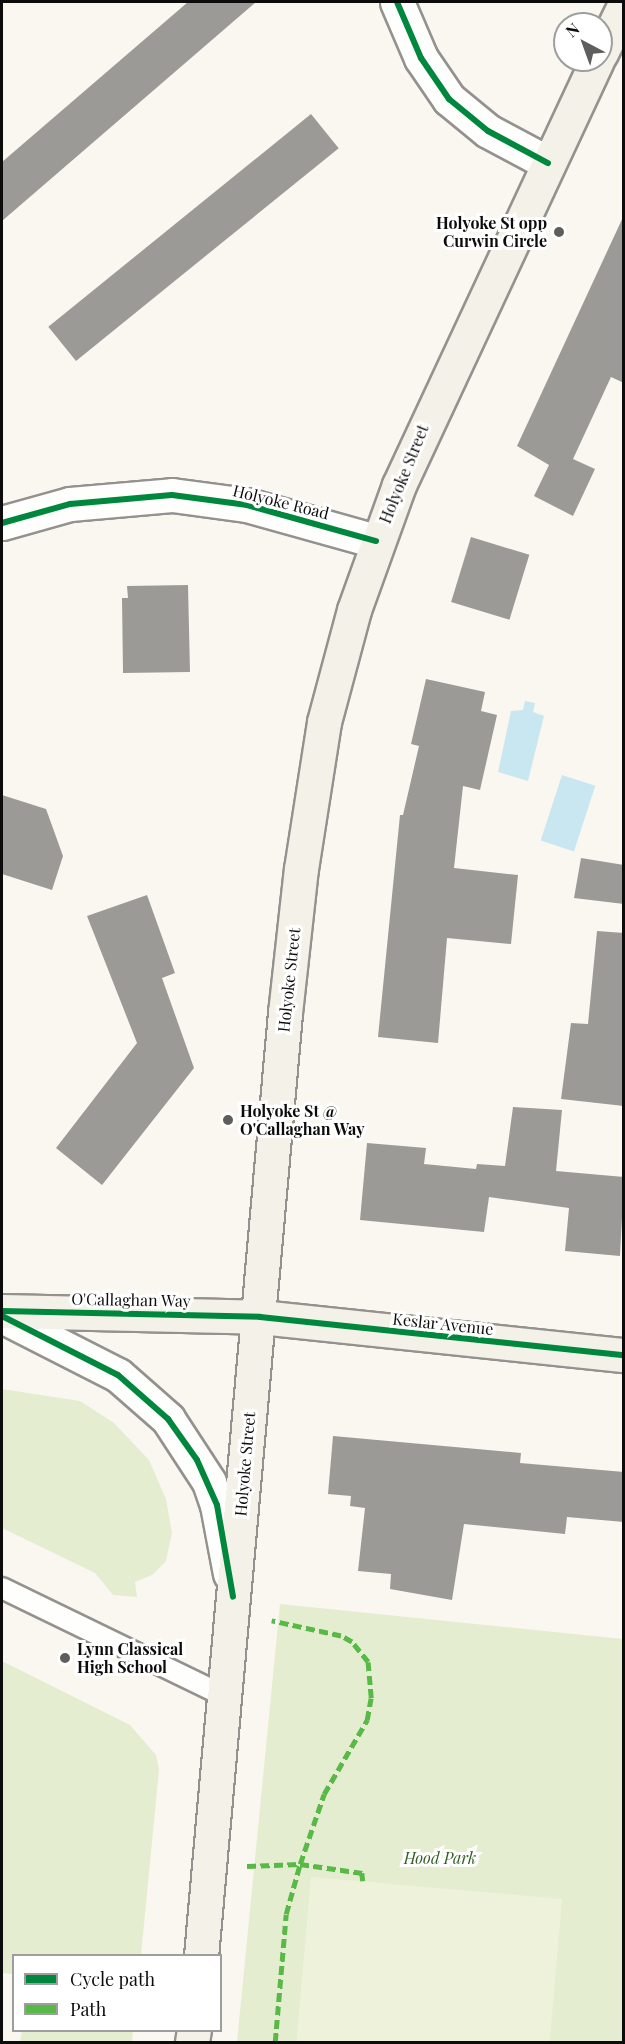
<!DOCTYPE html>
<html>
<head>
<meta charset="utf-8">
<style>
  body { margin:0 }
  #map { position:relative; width:625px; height:2044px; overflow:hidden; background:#faf7f0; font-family:"Playfair Display",serif }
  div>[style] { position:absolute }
  .green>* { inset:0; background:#e5edd1 }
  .pitch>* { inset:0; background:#eef2db; transform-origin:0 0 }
  .water>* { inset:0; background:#c9e7f1; transform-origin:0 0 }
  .building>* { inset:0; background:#9c9a96; transform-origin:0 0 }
  .roads { filter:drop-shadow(2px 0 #93928f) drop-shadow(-2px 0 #93928f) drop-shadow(0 2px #93928f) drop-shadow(0 -2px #93928f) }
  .lane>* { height:20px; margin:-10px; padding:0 10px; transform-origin:10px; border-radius:10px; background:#fefefd }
  .street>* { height:33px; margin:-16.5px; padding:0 16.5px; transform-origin:16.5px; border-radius:16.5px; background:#fefefd }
  .secondary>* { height:33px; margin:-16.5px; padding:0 16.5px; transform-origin:16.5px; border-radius:16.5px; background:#f4f1e8 }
  .quiet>* { height:4.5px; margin-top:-2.25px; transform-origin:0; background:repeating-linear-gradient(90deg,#58b947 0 9px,transparent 0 13.5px) }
  .cycleway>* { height:6px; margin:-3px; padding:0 3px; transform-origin:3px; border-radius:3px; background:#00873e }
  .dots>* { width:16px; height:16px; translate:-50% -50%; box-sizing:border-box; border:3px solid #fff; border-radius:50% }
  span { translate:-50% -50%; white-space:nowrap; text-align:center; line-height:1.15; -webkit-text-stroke:6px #fff; paint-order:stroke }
  .poi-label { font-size:16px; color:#0c0c0c; font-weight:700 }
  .right { translate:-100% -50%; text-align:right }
  .left { translate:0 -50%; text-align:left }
  .street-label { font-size:16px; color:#0c0c0c }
  .park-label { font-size:16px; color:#335f21; font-style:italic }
  .frame { position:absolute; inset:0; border:3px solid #0c0c0c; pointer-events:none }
  .legend { position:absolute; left:12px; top:1954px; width:210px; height:78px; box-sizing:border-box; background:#fff; border:2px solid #9e9e9e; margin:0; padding:8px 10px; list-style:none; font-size:18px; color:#0c0c0c }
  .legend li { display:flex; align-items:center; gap:12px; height:30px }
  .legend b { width:30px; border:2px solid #9e9e9e }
  .north { position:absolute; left:553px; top:12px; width:60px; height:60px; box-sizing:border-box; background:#fff; border:2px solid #9e9e9e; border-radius:50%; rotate:319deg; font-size:16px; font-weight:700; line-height:24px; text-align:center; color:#0c0c0c }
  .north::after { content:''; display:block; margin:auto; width:21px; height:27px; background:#5f5e5c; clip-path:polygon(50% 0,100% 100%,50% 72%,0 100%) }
</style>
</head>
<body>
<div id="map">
  <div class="green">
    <div style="clip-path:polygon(2px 1389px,80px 1401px,114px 1423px,149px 1460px,166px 1499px,172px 1533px,166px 1561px,152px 1575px,135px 1582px,137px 1597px,113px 1595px,95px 1573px,2px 1528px)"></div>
    <div style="clip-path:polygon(280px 1604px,623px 1639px,623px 2042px,237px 2042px)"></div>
    <div style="clip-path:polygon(2px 1661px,130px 1725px,156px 1755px,159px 1770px,141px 1955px,14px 1956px,13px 1974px,2px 1973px)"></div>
    <div style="clip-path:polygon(22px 2030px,133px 2030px,133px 2031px,132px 2042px,20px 2042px)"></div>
  </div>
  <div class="pitch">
    <div style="left:311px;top:1877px;width:252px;height:166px;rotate:5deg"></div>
  </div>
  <div class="water">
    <div style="clip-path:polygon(525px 701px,535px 703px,533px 712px,544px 716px,528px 781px,498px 772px,511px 711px,523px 710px)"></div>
    <div style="left:562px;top:775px;width:35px;height:69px;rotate:18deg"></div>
  </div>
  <div class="building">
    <div style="clip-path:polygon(188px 2px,256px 2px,2px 221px,2px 162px)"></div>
    <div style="left:311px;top:114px;width:44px;height:338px;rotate:51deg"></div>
    <div style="clip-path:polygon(624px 215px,624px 383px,611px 377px,573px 459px,595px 469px,573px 516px,534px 496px,549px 465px,517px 446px)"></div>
    <div style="left:471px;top:537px;width:61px;height:68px;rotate:17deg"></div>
    <div style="clip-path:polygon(188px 585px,190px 672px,123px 673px,122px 598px,128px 598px,127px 586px)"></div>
    <div style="clip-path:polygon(426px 679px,485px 692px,481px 711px,497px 715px,480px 790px,463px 786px,454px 868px,518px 875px,511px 944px,447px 938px,438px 1043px,378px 1037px,400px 815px,403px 815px,419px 746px,411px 744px)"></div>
    <div style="clip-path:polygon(2px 795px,46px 809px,63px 856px,52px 890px,2px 874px)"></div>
    <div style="clip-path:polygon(581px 858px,624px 865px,624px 904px,574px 898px)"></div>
    <div style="clip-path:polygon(147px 895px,175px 973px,162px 978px,194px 1068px,102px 1185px,56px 1148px,137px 1043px,87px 916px)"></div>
    <div style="clip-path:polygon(597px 931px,624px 933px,624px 1106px,561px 1099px,571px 1023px,588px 1024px)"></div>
    <div style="clip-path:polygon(513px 1107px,562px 1110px,556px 1171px,624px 1177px,620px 1256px,565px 1251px,569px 1208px,489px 1197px,484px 1232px,360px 1220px,367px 1143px,426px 1148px,424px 1164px,476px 1169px,477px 1164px,505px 1166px)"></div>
    <div style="clip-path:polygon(333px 1436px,521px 1453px,520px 1463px,624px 1472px,624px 1522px,567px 1517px,565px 1534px,464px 1524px,452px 1600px,390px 1589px,391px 1574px,358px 1571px,365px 1508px,350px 1506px,351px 1496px,328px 1494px)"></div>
  </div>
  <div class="roads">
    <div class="lane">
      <div style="left:2px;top:1588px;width:247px;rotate:25.9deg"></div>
    </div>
    <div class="street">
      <div style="left:397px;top:2px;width:61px;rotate:66.8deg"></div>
      <div style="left:421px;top:58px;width:50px;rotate:55.7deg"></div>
      <div style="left:449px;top:99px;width:50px;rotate:39.4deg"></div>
      <div style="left:488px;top:131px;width:68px;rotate:28.1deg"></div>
      <div style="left:2px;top:523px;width:71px;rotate:-15.6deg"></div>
      <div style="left:70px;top:504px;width:102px;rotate:-5deg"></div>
      <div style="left:172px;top:495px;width:76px;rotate:7.6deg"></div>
      <div style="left:247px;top:505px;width:134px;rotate:15.6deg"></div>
      <div style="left:2px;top:1316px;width:130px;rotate:27deg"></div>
      <div style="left:118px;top:1375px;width:67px;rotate:41.3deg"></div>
      <div style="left:168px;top:1419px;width:75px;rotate:56.9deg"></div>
      <div style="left:209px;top:1482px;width:24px;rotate:71deg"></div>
      <div style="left:217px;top:1505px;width:70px;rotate:79.3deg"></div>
    </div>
    <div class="secondary">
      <div style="left:601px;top:53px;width:52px;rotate:-63.9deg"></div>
      <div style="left:2px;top:1311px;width:258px;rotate:1.3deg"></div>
      <div style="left:260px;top:1317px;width:366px;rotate:6deg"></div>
      <div style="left:201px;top:1956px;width:947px;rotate:-84.91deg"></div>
      <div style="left:285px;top:1013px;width:145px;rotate:-83.7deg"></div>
      <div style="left:301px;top:869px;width:149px;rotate:-81.1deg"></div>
      <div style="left:324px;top:722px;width:116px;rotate:-75deg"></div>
      <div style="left:354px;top:610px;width:133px;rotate:-70.2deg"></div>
      <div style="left:399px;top:485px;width:469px;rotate:-65deg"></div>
      <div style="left:192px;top:2042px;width:12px;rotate:-81deg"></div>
    </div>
  </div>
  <div class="quiet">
    <div style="left:247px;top:1866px;width:53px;rotate:-2.2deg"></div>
    <div style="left:300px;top:1864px;width:74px;rotate:-71.1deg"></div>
    <div style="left:324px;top:1794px;width:86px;rotate:-59.8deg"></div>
    <div style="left:367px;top:1720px;width:22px;rotate:-80deg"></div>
    <div style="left:371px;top:1698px;width:36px;rotate:-95deg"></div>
    <div style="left:368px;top:1662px;width:26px;rotate:-129deg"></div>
    <div style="left:352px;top:1642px;width:13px;rotate:-151deg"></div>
    <div style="left:341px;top:1636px;width:71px;rotate:-167.7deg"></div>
    <div style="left:275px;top:2042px;width:128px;rotate:-85.1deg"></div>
    <div style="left:286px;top:1914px;width:52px;rotate:-74.4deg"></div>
    <div style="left:300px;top:1864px;width:63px;rotate:8.3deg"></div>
    <div style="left:362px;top:1873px;width:8px;rotate:83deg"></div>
  </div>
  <div class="cycleway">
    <div style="left:397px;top:2px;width:61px;rotate:66.8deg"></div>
    <div style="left:421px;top:58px;width:50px;rotate:55.7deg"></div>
    <div style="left:449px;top:99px;width:50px;rotate:39.4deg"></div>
    <div style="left:488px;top:131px;width:68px;rotate:28.1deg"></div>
    <div style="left:2px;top:523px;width:71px;rotate:-15.6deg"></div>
    <div style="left:70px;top:504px;width:102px;rotate:-5deg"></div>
    <div style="left:172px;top:495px;width:76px;rotate:7.6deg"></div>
    <div style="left:247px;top:505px;width:134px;rotate:15.6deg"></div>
    <div style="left:2px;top:1311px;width:258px;rotate:1.3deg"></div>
    <div style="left:260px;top:1317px;width:366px;rotate:6deg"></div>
    <div style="left:2px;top:1316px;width:130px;rotate:27deg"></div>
    <div style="left:118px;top:1375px;width:67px;rotate:41.3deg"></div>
    <div style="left:168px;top:1419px;width:50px;rotate:54.7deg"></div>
    <div style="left:197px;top:1460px;width:49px;rotate:66deg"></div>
    <div style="left:217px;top:1505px;width:93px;rotate:80.1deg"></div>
  </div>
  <div class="dots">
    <div style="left:559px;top:232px;background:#5f5e5c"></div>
    <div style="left:228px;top:1120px;background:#5f5e5c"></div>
    <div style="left:65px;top:1658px;background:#5f5e5c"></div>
  </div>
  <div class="poi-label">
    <span class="right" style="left:547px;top:232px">Holyoke St opp<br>Curwin Circle</span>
    <span class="left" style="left:240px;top:1120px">Holyoke St @<br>O'Callaghan Way</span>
    <span class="left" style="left:77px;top:1658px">Lynn Classical<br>High School</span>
  </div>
  <div class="street-label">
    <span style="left:404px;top:474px;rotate:-68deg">Holyoke Street</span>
    <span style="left:281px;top:502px;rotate:14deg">Holyoke Road</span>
    <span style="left:289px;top:980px;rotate:-84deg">Holyoke Street</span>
    <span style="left:131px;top:1300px;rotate:1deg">O'Callaghan Way</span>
    <span style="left:443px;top:1324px;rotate:6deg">Keslar Avenue</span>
    <span style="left:245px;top:1464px;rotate:-85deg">Holyoke Street</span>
  </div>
  <div class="park-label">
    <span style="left:440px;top:1858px">Hood Park</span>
  </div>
  <div class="frame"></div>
  <ul class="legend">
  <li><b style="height:8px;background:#00873e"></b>Cycle path</li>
  <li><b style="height:8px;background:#58b947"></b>Path</li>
  </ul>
  <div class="north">N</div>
</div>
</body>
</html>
